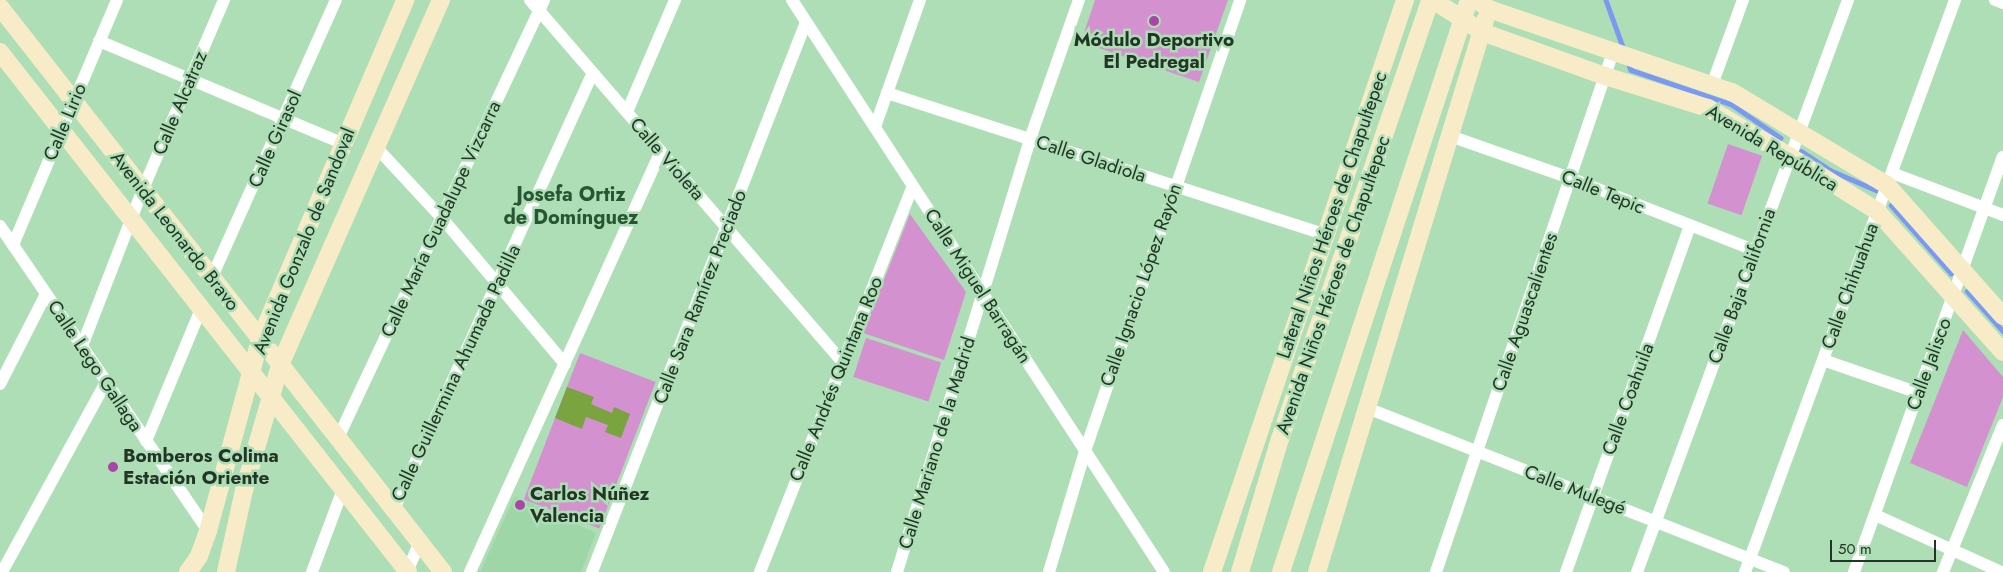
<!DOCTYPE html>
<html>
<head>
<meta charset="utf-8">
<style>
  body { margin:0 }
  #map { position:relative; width:2003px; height:572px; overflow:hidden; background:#addeb5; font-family:Jost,sans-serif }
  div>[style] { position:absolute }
  .built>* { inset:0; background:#9ed6a7 }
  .green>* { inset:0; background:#d491cf; transform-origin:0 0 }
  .stream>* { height:4.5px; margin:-2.25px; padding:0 2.25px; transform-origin:2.25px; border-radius:2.25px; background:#7b98f3 }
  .building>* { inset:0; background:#79a440 }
  .street>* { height:12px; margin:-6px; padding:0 6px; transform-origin:6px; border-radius:6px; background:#fff }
  .secondary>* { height:18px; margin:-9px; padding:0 9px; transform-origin:9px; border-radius:9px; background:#f8ebc7 }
  .dots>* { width:14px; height:14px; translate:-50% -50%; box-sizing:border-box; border:2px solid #addeb5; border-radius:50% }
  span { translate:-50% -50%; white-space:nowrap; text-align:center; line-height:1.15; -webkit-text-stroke:5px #addeb5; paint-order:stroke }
  .poi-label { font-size:19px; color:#223625; font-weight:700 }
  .left { translate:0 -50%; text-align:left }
  .street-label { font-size:19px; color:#223625 }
  .neighbourhood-label { font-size:20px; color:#285532; font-weight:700 }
  .scale { position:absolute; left:1830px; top:540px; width:106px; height:22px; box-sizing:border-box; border:2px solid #223625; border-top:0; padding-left:6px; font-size:15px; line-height:18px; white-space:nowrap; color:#223625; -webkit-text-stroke:4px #addeb5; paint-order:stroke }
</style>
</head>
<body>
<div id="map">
  <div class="built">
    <div style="clip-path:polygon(515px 496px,596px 533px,581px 572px,480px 572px)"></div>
  </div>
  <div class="green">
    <div style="clip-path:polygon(1095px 0,1228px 0,1199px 82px,1081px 42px)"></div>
    <div style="left:1728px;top:144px;width:36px;height:63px;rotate:19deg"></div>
    <div style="clip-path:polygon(910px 214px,966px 292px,944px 360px,863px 333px)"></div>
    <div style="clip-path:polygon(1963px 330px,2003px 377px,2003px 397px,1967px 487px,1910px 463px)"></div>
    <div style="left:866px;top:338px;width:79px;height:41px;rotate:18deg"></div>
    <div style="left:580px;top:353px;width:81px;height:157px;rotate:21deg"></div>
  </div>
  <div class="stream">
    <div style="left:1606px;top:0;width:50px;rotate:70.1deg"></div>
    <div style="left:1629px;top:65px;width:5px;rotate:68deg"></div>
    <div style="left:1631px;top:70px;width:106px;rotate:18.8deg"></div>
    <div style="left:1731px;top:104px;width:60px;rotate:34.2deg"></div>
    <div style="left:1801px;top:151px;width:35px;rotate:33deg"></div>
    <div style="left:1830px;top:170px;width:52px;rotate:23.6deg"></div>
    <div style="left:1891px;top:205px;width:91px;rotate:48.6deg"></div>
    <div style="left:1967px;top:291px;width:54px;rotate:48deg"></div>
  </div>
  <div class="building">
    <div style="clip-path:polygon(567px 387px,594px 397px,591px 404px,612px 413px,614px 407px,630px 414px,621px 438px,605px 432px,608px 425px,586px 417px,582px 429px,555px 418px)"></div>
  </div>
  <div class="street">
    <div style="left:530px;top:0;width:479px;rotate:49.2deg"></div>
    <div style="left:792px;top:0;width:682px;rotate:56.96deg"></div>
    <div style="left:1995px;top:0;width:9px;rotate:21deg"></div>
    <div style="left:99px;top:41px;width:266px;rotate:22.8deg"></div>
    <div style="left:1712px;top:85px;width:90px;rotate:-70deg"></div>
    <div style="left:887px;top:93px;width:459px;rotate:17.9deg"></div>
    <div style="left:627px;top:112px;width:122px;rotate:-66.8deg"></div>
    <div style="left:875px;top:127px;width:135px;rotate:-70.5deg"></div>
    <div style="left:1450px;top:136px;width:127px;rotate:19.3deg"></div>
    <div style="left:1570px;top:178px;width:198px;rotate:21.4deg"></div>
    <div style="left:376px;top:147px;width:97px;rotate:47.1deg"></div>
    <div style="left:442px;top:218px;width:191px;rotate:49.9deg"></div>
    <div style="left:1892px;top:173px;width:119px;rotate:20.7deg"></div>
    <div style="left:0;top:226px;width:369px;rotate:55.7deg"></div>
    <div style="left:13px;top:245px;width:266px;rotate:-67deg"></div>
    <div style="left:212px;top:277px;width:303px;rotate:-65.9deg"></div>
    <div style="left:82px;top:346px;width:168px;rotate:-68.8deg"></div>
    <div style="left:143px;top:189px;width:206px;rotate:-66.8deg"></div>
    <div style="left:1823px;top:360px;width:102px;rotate:19deg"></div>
    <div style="left:0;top:384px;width:101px;rotate:-62.9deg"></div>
    <div style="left:1367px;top:408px;width:448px;rotate:21.5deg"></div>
    <div style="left:338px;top:438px;width:484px;rotate:-64.8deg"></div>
    <div style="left:146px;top:441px;width:143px;rotate:-67.4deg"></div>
    <div style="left:394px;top:509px;width:479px;rotate:-65.5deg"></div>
    <div style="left:1875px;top:515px;width:138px;rotate:24.3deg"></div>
    <div style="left:2px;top:572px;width:217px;rotate:-61.3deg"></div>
    <div style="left:312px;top:572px;width:89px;rotate:-69.5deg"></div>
    <div style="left:407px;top:572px;width:33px;rotate:-67deg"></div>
    <div style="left:470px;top:572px;width:462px;rotate:-65.6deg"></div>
    <div style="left:592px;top:572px;width:590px;rotate:-68.74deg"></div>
    <div style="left:760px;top:572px;width:415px;rotate:-68.4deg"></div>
    <div style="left:897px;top:572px;width:453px;rotate:-72.9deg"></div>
    <div style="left:1030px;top:139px;width:147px;rotate:-70.6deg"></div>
    <div style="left:1049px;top:572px;width:126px;rotate:-73.4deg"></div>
    <div style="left:1085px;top:451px;width:477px;rotate:-71deg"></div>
    <div style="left:1436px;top:572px;width:549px;rotate:-71.2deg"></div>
    <div style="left:1566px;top:572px;width:368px;rotate:-70.3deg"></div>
    <div style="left:1637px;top:572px;width:610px;rotate:-69.75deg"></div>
    <div style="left:1745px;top:572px;width:609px;rotate:-69.84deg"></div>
    <div style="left:1854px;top:572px;width:441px;rotate:-70.3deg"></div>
    <div style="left:1943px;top:572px;width:159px;rotate:-67.8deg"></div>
  </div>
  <div class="secondary">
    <div style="left:1433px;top:0;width:59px;rotate:33.1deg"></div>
    <div style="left:1482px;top:32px;width:131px;rotate:19.7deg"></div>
    <div style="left:1605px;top:76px;width:108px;rotate:17.3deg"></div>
    <div style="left:1708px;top:108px;width:94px;rotate:30.7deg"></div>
    <div style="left:1789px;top:156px;width:104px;rotate:32deg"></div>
    <div style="left:1877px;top:211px;width:189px;rotate:48.2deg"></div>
    <div style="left:1477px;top:0;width:15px;rotate:37deg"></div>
    <div style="left:1489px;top:9px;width:257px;rotate:18.9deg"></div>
    <div style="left:1732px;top:92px;width:181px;rotate:31deg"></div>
    <div style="left:1887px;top:185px;width:175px;rotate:48.5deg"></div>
    <div style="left:0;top:7px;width:718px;rotate:51.9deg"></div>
    <div style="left:0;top:52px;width:661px;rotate:51.88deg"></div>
    <div style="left:188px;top:572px;width:19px;rotate:-55deg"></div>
    <div style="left:199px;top:556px;width:27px;rotate:-70deg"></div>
    <div style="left:208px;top:531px;width:199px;rotate:-74.8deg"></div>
    <div style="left:260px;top:339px;width:369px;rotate:-66.8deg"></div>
    <div style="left:226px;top:572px;width:84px;rotate:-77.6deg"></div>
    <div style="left:244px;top:490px;width:130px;rotate:-73.9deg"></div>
    <div style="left:280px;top:365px;width:399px;rotate:-66.2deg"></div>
    <div style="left:1212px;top:572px;width:604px;rotate:-71.35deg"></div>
    <div style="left:1240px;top:572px;width:139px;rotate:-73.3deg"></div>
    <div style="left:1280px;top:439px;width:464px;rotate:-71.1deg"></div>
    <div style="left:1281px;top:572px;width:602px;rotate:-71.81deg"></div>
    <div style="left:1317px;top:572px;width:577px;rotate:-73.07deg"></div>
  </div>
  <div class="dots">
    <div style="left:1154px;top:21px;background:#ab44a7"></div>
    <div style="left:113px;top:467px;background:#ab44a7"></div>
    <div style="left:520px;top:505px;background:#ab44a7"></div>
  </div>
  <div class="poi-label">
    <span style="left:1154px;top:51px">Módulo Deportivo<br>El Pedregal</span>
    <span class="left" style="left:123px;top:467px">Bomberos Colima<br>Estación Oriente</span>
    <span class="left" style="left:530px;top:505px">Carlos Núñez<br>Valencia</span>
  </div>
  <div class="street-label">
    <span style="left:180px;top:103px;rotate:-67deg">Calle Alcatraz</span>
    <span style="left:65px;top:122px;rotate:-67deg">Calle Lirio</span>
    <span style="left:275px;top:139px;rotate:-66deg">Calle Girasol</span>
    <span style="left:1772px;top:148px;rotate:31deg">Avenida República</span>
    <span style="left:667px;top:159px;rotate:49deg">Calle Violeta</span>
    <span style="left:1091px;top:159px;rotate:18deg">Calle Gladiola</span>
    <span style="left:1603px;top:192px;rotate:22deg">Calle Tepic</span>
    <span style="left:1332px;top:215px;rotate:-71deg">Lateral Niños Héroes de Chapultepec</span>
    <span style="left:441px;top:219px;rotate:-65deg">Calle María Guadalupe Vizcarra</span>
    <span style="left:175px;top:231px;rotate:52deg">Avenida Leonardo Bravo</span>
    <span style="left:304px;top:241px;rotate:-68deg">Avenida Gonzalo de Sandoval</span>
    <span style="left:1141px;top:285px;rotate:-71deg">Calle Ignacio López Rayón</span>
    <span style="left:1333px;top:285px;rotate:-71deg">Avenida Niños Héroes de Chapultepec</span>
    <span style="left:978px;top:286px;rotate:57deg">Calle Miguel Barragán</span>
    <span style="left:1742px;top:286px;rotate:-70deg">Calle Baja California</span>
    <span style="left:1850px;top:286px;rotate:-70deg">Calle Chihuahua</span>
    <span style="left:700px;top:297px;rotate:-69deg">Calle Sara Ramírez Preciado</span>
    <span style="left:1525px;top:312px;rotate:-71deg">Calle Aguascalientes</span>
    <span style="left:1929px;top:364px;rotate:-70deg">Calle Jalisco</span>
    <span style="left:95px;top:366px;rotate:56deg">Calle Lego Gallaga</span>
    <span style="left:456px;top:373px;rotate:-65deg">Calle Guillermina Ahumada Padilla</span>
    <span style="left:836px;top:379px;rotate:-68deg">Calle Andrés Quintana Roo</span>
    <span style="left:1628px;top:399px;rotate:-70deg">Calle Coahuila</span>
    <span style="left:937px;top:443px;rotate:-73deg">Calle Mariano de la Madrid</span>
    <span style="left:1575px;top:490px;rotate:21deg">Calle Mulegé</span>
  </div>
  <div class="neighbourhood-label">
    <span style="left:571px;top:206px">Josefa Ortiz<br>de Domínguez</span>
  </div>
  <div class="scale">50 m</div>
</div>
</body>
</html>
